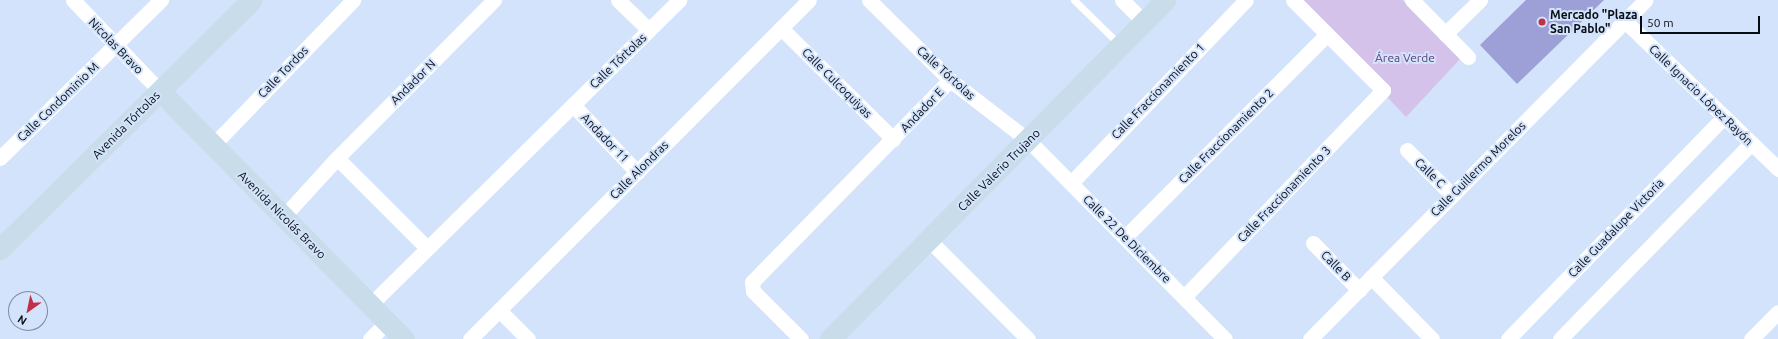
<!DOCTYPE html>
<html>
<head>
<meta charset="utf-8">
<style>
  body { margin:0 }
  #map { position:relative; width:1778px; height:339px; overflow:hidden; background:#d2e3fb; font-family:Ubuntu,sans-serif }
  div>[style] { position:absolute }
  .green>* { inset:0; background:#d4c2ea }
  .building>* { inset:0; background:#9da0d6 }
  .lane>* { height:7px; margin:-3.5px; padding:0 3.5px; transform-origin:3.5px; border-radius:3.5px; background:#fff }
  .street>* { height:15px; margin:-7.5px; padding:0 7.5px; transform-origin:7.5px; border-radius:7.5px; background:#fff }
  .secondary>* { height:21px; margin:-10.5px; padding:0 10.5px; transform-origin:10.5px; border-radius:10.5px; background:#c8dde9 }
  .dots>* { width:11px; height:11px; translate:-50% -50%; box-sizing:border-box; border:2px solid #d2e3fb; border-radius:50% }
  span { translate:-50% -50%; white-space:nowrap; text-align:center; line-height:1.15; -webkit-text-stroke:4px #d2e3fb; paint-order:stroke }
  .poi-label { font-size:12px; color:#080d15; font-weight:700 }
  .left { translate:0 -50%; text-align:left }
  .street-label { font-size:12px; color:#080d15 }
  .park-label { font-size:12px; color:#5c3c7c }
  .north { position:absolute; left:8px; top:291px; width:40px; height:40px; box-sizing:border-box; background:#d2e3fb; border:1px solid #818d9f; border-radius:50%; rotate:213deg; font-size:11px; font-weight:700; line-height:16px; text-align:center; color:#080d15 }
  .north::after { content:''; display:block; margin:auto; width:14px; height:18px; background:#c03047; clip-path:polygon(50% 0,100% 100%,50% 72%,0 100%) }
  .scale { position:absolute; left:1640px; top:16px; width:120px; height:18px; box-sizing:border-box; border:2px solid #080d15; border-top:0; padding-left:5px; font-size:12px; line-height:14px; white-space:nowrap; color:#080d15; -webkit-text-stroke:3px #d2e3fb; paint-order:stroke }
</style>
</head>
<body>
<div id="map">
  <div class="green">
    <div style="clip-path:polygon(1296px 0,1402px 0,1461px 58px,1406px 117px)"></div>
  </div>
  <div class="building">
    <div style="clip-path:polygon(1526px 0,1604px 0,1517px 84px,1480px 45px)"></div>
  </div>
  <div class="lane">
    <div style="left:1074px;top:0;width:63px;rotate:44.4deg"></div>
  </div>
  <div class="street">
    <div style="left:73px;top:0;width:126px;rotate:46.3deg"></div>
    <div style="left:618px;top:0;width:43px;rotate:44.1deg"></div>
    <div style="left:869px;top:0;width:114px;rotate:44.6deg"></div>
    <div style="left:950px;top:80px;width:98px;rotate:37.6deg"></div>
    <div style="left:1028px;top:140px;width:280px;rotate:45.3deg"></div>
    <div style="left:1122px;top:0;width:31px;rotate:45deg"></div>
    <div style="left:1412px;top:0;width:80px;rotate:45.5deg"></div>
    <div style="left:1625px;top:21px;width:213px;rotate:44deg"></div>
    <div style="left:781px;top:28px;width:158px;rotate:44.7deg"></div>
    <div style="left:1445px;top:34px;width:49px;rotate:-44.2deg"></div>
    <div style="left:573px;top:105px;width:93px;rotate:46.3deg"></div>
    <div style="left:213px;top:145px;width:202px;rotate:-46deg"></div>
    <div style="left:1407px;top:150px;width:64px;rotate:45deg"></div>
    <div style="left:0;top:158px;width:226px;rotate:-44.5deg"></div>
    <div style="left:337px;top:158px;width:127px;rotate:45deg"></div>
    <div style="left:1071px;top:183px;width:253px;rotate:-46.3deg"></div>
    <div style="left:284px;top:216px;width:79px;rotate:-47.6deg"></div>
    <div style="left:337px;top:158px;width:223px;rotate:-45.2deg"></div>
    <div style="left:1125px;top:237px;width:286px;rotate:-45.1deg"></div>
    <div style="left:929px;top:240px;width:140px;rotate:45deg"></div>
    <div style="left:1313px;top:243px;width:66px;rotate:45.6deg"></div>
    <div style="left:1371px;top:277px;width:87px;rotate:45.5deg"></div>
    <div style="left:1184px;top:297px;width:287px;rotate:-46.1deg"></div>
    <div style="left:1383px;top:90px;width:127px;rotate:-135deg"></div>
    <div style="left:371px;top:304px;width:433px;rotate:-44.6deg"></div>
    <div style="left:499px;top:310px;width:41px;rotate:45deg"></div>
    <div style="left:370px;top:339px;width:24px;rotate:-45deg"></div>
    <div style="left:470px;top:339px;width:479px;rotate:-45deg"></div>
    <div style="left:801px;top:339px;width:68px;rotate:-135deg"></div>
    <div style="left:753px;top:291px;width:9px;rotate:-96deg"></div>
    <div style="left:752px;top:282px;width:283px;rotate:-45.6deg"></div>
    <div style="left:1310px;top:339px;width:477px;rotate:-45.3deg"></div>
    <div style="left:1508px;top:339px;width:310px;rotate:-45.8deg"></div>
    <div style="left:1560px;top:339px;width:274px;rotate:-45.7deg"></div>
    <div style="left:1751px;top:339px;width:38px;rotate:-45deg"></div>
  </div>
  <div class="secondary">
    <div style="left:160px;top:91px;width:348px;rotate:45.5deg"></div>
    <div style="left:0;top:249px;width:354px;rotate:-44.7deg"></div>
    <div style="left:830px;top:339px;width:477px;rotate:-45.3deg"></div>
  </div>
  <div class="dots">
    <div style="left:1542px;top:22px;background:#c03047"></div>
  </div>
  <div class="poi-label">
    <span class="left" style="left:1550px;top:22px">Mercado "Plaza<br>San Pablo"</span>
  </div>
  <div class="street-label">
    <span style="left:116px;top:46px;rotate:46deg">Nicolas Bravo</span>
    <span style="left:618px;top:61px;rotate:-44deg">Calle Tórtolas</span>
    <span style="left:283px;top:72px;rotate:-46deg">Calle Tordos</span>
    <span style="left:946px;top:73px;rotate:42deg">Calle Tórtolas</span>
    <span style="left:413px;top:82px;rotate:-45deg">Andador N</span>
    <span style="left:837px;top:83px;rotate:45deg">Calle Culcoquiyas</span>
    <span style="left:1158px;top:91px;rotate:-46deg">Calle Fraccionamiento 1</span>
    <span style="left:1701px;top:95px;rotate:44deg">Calle Ignacio López Rayón</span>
    <span style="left:58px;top:102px;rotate:-44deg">Calle Condominio M</span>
    <span style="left:922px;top:110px;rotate:-46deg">Andador E</span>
    <span style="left:126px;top:125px;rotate:-45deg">Avenida Tórtolas</span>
    <span style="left:1226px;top:136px;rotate:-45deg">Calle Fraccionamiento 2</span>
    <span style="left:605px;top:138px;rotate:46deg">Andador 11</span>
    <span style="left:1478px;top:169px;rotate:-45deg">Calle Guillermo Morelos</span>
    <span style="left:639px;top:170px;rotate:-45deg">Calle Alondras</span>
    <span style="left:999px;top:170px;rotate:-45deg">Calle Valerio Trujano</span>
    <span style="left:1430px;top:173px;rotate:44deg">Calle C</span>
    <span style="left:1284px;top:194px;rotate:-46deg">Calle Fraccionamiento 3</span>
    <span style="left:282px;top:215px;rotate:45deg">Avenida Nicolás Bravo</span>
    <span style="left:1616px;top:228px;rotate:-46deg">Calle Guadalupe Victoria</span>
    <span style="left:1127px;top:239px;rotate:45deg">Calle 22 De Diciembre</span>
    <span style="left:1336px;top:266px;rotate:46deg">Calle B</span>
  </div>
  <div class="park-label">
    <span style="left:1405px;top:58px">Área Verde</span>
  </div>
  <div class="north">N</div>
  <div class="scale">50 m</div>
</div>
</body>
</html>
